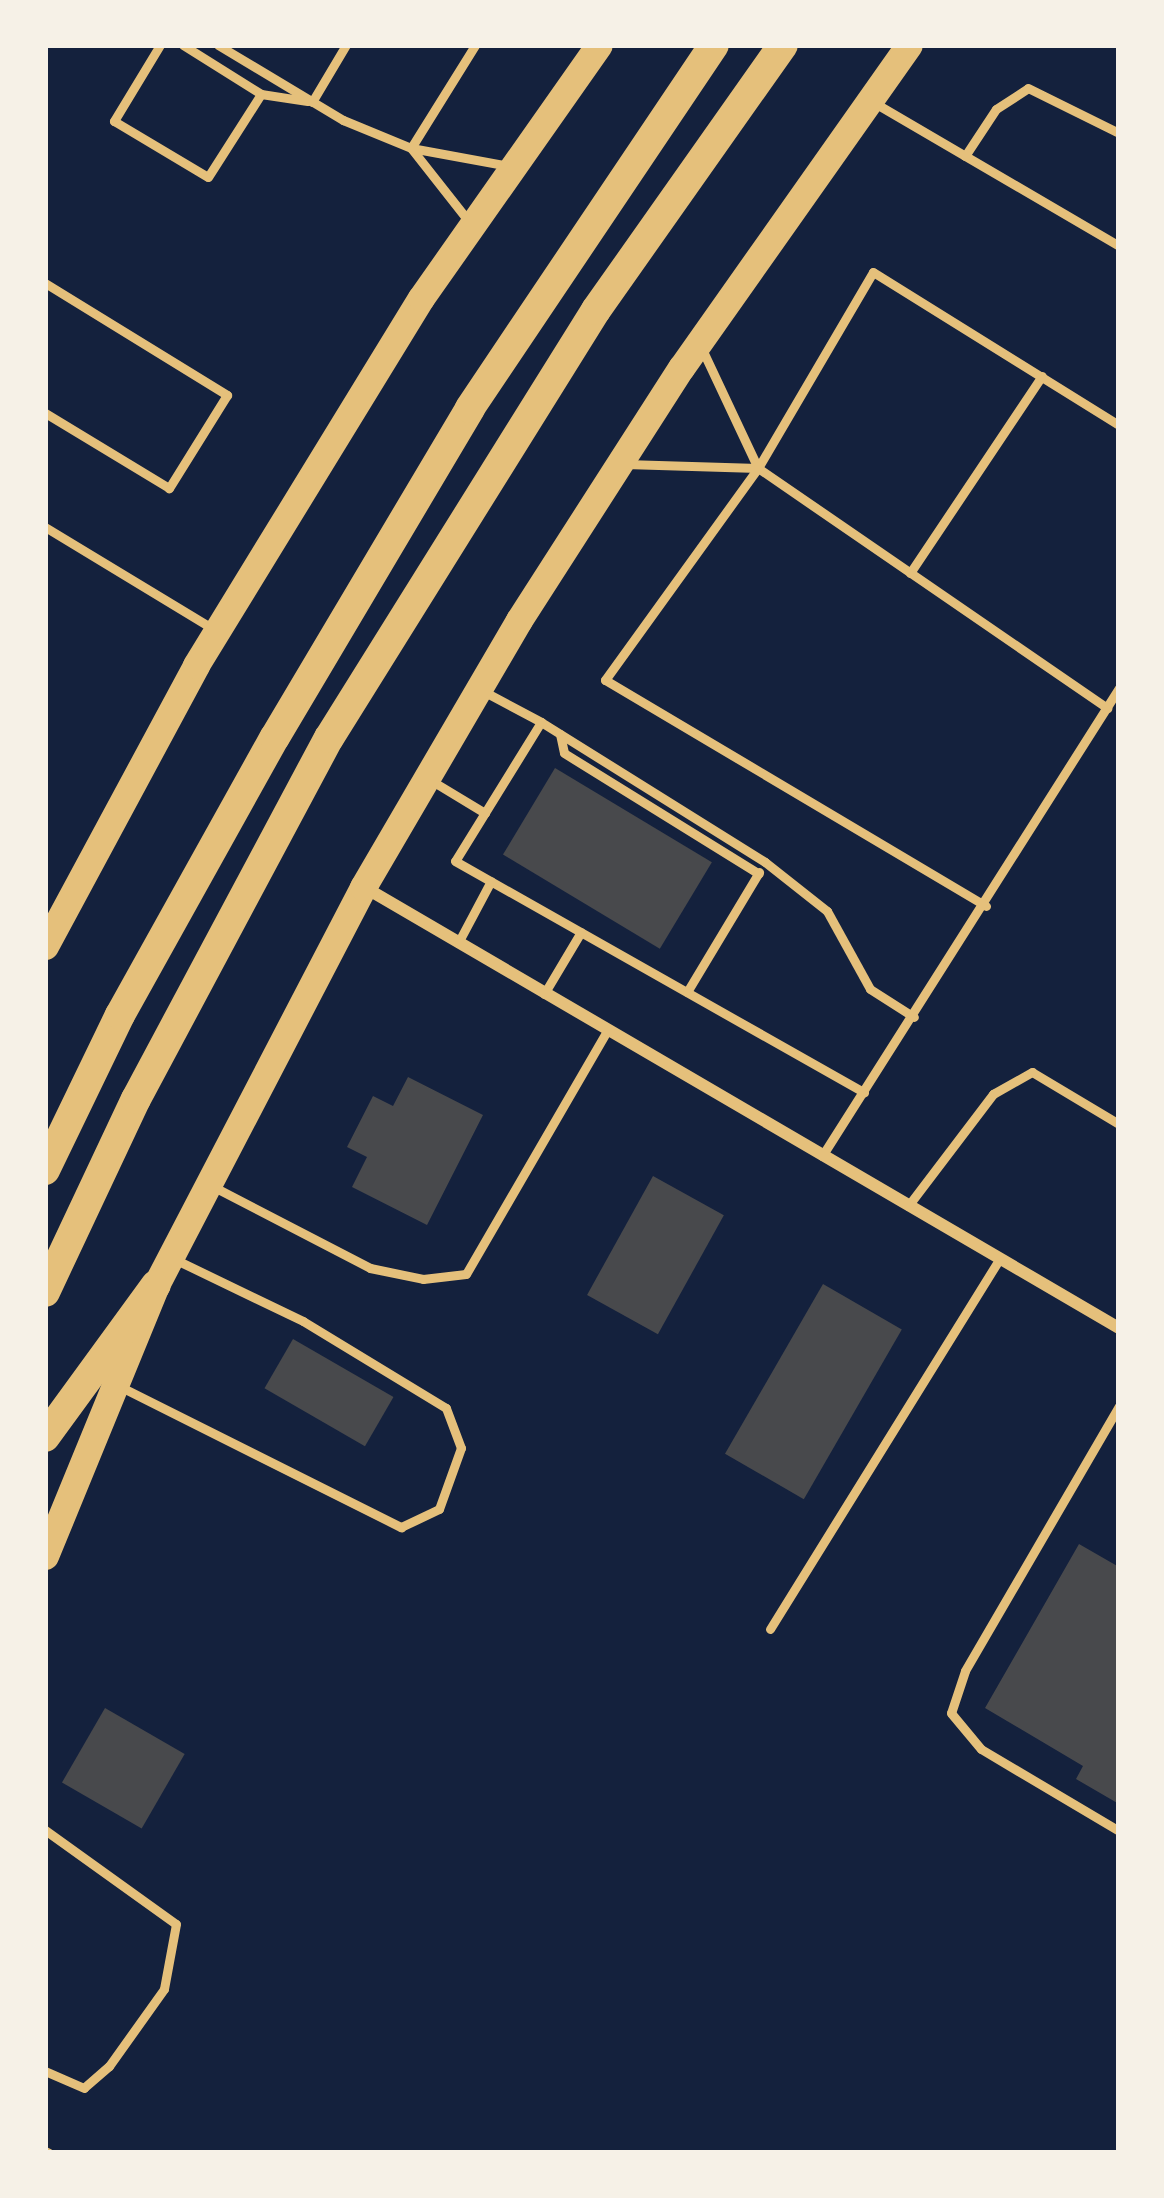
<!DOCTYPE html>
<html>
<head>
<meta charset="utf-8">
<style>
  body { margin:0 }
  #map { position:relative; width:1164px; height:2198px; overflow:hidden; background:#14213d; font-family:"Fira Sans",sans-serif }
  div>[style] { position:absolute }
  .building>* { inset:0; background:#48494c; transform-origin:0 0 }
  .service>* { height:9px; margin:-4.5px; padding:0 4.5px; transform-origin:4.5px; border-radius:4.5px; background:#e5c07b }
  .minor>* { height:12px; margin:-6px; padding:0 6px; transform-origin:6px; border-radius:6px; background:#e5c07b }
  .trunk>* { height:27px; margin:-13.5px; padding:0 13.5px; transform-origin:13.5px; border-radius:13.5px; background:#e5c07b }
  .motorway>* { height:30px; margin:-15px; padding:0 15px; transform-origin:15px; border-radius:15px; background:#e5c07b }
  span { translate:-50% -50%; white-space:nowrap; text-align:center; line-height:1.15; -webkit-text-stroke:9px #f6f1e7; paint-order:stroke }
  .frame { position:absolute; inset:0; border:48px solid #f6f1e7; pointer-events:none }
</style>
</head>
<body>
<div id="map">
  <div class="building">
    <div style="left:555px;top:768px;width:183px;height:101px;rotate:31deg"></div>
    <div style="clip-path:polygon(408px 1077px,483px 1115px,427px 1225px,352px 1187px,367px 1157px,347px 1147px,373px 1096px,393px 1106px)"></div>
    <div style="left:653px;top:1176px;width:81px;height:136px;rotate:29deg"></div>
    <div style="left:823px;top:1284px;width:91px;height:196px;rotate:30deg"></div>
    <div style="left:293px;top:1339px;width:116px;height:57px;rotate:30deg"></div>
    <div style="clip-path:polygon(1079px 1544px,1119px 1567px,1119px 1804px,1076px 1779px,1083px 1766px,985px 1708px)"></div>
    <div style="left:105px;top:1708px;width:92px;height:86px;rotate:30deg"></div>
  </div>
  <div class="service">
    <div style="left:160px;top:45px;width:89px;rotate:121.2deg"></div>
    <div style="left:114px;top:121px;width:109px;rotate:30.8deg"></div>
    <div style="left:208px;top:177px;width:98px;rotate:-57.4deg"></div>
    <div style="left:183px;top:45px;width:92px;rotate:32.1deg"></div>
    <div style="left:261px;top:94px;width:47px;rotate:8.7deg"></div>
    <div style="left:218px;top:45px;width:146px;rotate:31deg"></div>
    <div style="left:343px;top:120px;width:74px;rotate:22.4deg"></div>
    <div style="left:411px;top:148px;width:100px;rotate:10.4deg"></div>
    <div style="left:312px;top:102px;width:66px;rotate:-59.2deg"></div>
    <div style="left:873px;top:102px;width:285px;rotate:30.3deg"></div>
    <div style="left:411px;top:148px;width:121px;rotate:-58.1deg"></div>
    <div style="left:411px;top:148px;width:95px;rotate:51.8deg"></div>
    <div style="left:965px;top:156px;width:56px;rotate:-56.6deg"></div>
    <div style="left:996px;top:109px;width:38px;rotate:-33deg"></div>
    <div style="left:1028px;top:88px;width:102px;rotate:26.3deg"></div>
    <div style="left:45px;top:283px;width:214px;rotate:31.6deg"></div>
    <div style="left:227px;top:395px;width:110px;rotate:121.9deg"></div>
    <div style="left:169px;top:488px;width:145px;rotate:-148.8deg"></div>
    <div style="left:701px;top:347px;width:134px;rotate:64.8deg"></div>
    <div style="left:758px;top:468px;width:424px;rotate:34.5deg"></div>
    <div style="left:625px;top:464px;width:133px;rotate:1.7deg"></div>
    <div style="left:45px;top:527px;width:199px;rotate:31.2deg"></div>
    <div style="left:910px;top:573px;width:237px;rotate:-56.2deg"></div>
    <div style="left:483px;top:691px;width:66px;rotate:28.1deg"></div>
    <div style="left:541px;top:722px;width:163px;rotate:121.7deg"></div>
    <div style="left:455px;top:861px;width:470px;rotate:29.5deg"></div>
    <div style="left:541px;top:722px;width:264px;rotate:32deg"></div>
    <div style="left:765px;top:862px;width:79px;rotate:38.3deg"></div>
    <div style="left:827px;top:911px;width:89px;rotate:61.1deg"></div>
    <div style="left:870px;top:989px;width:52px;rotate:32.5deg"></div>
    <div style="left:560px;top:734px;width:19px;rotate:78deg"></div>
    <div style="left:564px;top:753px;width:229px;rotate:31.8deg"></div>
    <div style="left:432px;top:781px;width:62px;rotate:31.1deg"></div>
    <div style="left:986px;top:906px;width:443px;rotate:-149.3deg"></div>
    <div style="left:605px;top:680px;width:261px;rotate:-54.2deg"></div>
    <div style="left:758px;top:468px;width:227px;rotate:-59.6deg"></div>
    <div style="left:873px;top:272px;width:290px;rotate:31.9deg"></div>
    <div style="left:458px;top:943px;width:70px;rotate:-62deg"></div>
    <div style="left:687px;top:992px;width:140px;rotate:-59deg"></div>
    <div style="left:544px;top:994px;width:72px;rotate:-59.2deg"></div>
    <div style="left:822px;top:1156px;width:554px;rotate:-57.6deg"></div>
    <div style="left:214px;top:1187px;width:176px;rotate:27.4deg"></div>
    <div style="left:370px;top:1268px;width:54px;rotate:11.7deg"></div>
    <div style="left:423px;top:1279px;width:43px;rotate:-6.6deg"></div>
    <div style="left:466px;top:1274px;width:281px;rotate:-59.9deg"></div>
    <div style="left:908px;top:1206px;width:141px;rotate:-52.8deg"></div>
    <div style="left:993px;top:1094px;width:45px;rotate:-29.4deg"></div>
    <div style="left:1032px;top:1072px;width:101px;rotate:30.9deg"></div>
    <div style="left:117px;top:1385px;width:318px;rotate:26.6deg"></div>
    <div style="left:401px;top:1527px;width:42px;rotate:-25.3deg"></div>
    <div style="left:439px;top:1509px;width:65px;rotate:-70.2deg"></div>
    <div style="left:461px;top:1448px;width:43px;rotate:-110.6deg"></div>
    <div style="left:446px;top:1408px;width:167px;rotate:-148.7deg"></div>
    <div style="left:303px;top:1321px;width:145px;rotate:-154.3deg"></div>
    <div style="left:1119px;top:1406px;width:306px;rotate:120.2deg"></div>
    <div style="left:965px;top:1671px;width:44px;rotate:108.4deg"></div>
    <div style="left:951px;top:1713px;width:47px;rotate:50.2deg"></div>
    <div style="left:981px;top:1749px;width:161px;rotate:30.7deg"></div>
    <div style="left:770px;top:1629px;width:435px;rotate:-58.2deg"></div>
    <div style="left:45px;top:1830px;width:161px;rotate:35.7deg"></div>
    <div style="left:176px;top:1924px;width:66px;rotate:100.5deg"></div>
    <div style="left:164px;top:1989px;width:95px;rotate:125.5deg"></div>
    <div style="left:109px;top:2066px;width:33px;rotate:139deg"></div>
    <div style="left:84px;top:2088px;width:43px;rotate:-156.4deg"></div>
    <div style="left:45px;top:2151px;width:4px;rotate:27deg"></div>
  </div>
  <div class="minor">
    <div style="left:364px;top:887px;width:874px;rotate:30.29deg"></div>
  </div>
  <div class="trunk">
    <div style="left:45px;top:946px;width:319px;rotate:-61.7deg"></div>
    <div style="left:196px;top:665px;width:430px;rotate:-58.5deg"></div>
    <div style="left:421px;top:298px;width:309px;rotate:-54.9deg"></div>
    <div style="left:45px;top:1556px;width:293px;rotate:-67.7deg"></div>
    <div style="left:156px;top:1285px;width:449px;rotate:-62.5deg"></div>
    <div style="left:363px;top:887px;width:309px;rotate:-59.7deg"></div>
    <div style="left:519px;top:620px;width:300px;rotate:-57.3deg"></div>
    <div style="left:681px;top:368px;width:395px;rotate:-54.8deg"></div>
  </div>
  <div class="motorway">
    <div style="left:45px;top:1170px;width:172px;rotate:-64.2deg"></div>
    <div style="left:120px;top:1015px;width:318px;rotate:-60.9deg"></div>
    <div style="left:275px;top:737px;width:382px;rotate:-59.3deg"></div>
    <div style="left:470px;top:408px;width:437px;rotate:-56.1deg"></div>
    <div style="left:45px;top:1292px;width:213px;rotate:-64.8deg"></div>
    <div style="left:136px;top:1099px;width:409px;rotate:-61.9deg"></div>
    <div style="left:329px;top:738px;width:504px;rotate:-58.04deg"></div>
    <div style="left:596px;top:310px;width:324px;rotate:-54.8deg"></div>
    <div style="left:45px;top:1437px;width:188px;rotate:-53.9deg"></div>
  </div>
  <div class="frame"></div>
</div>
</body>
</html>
